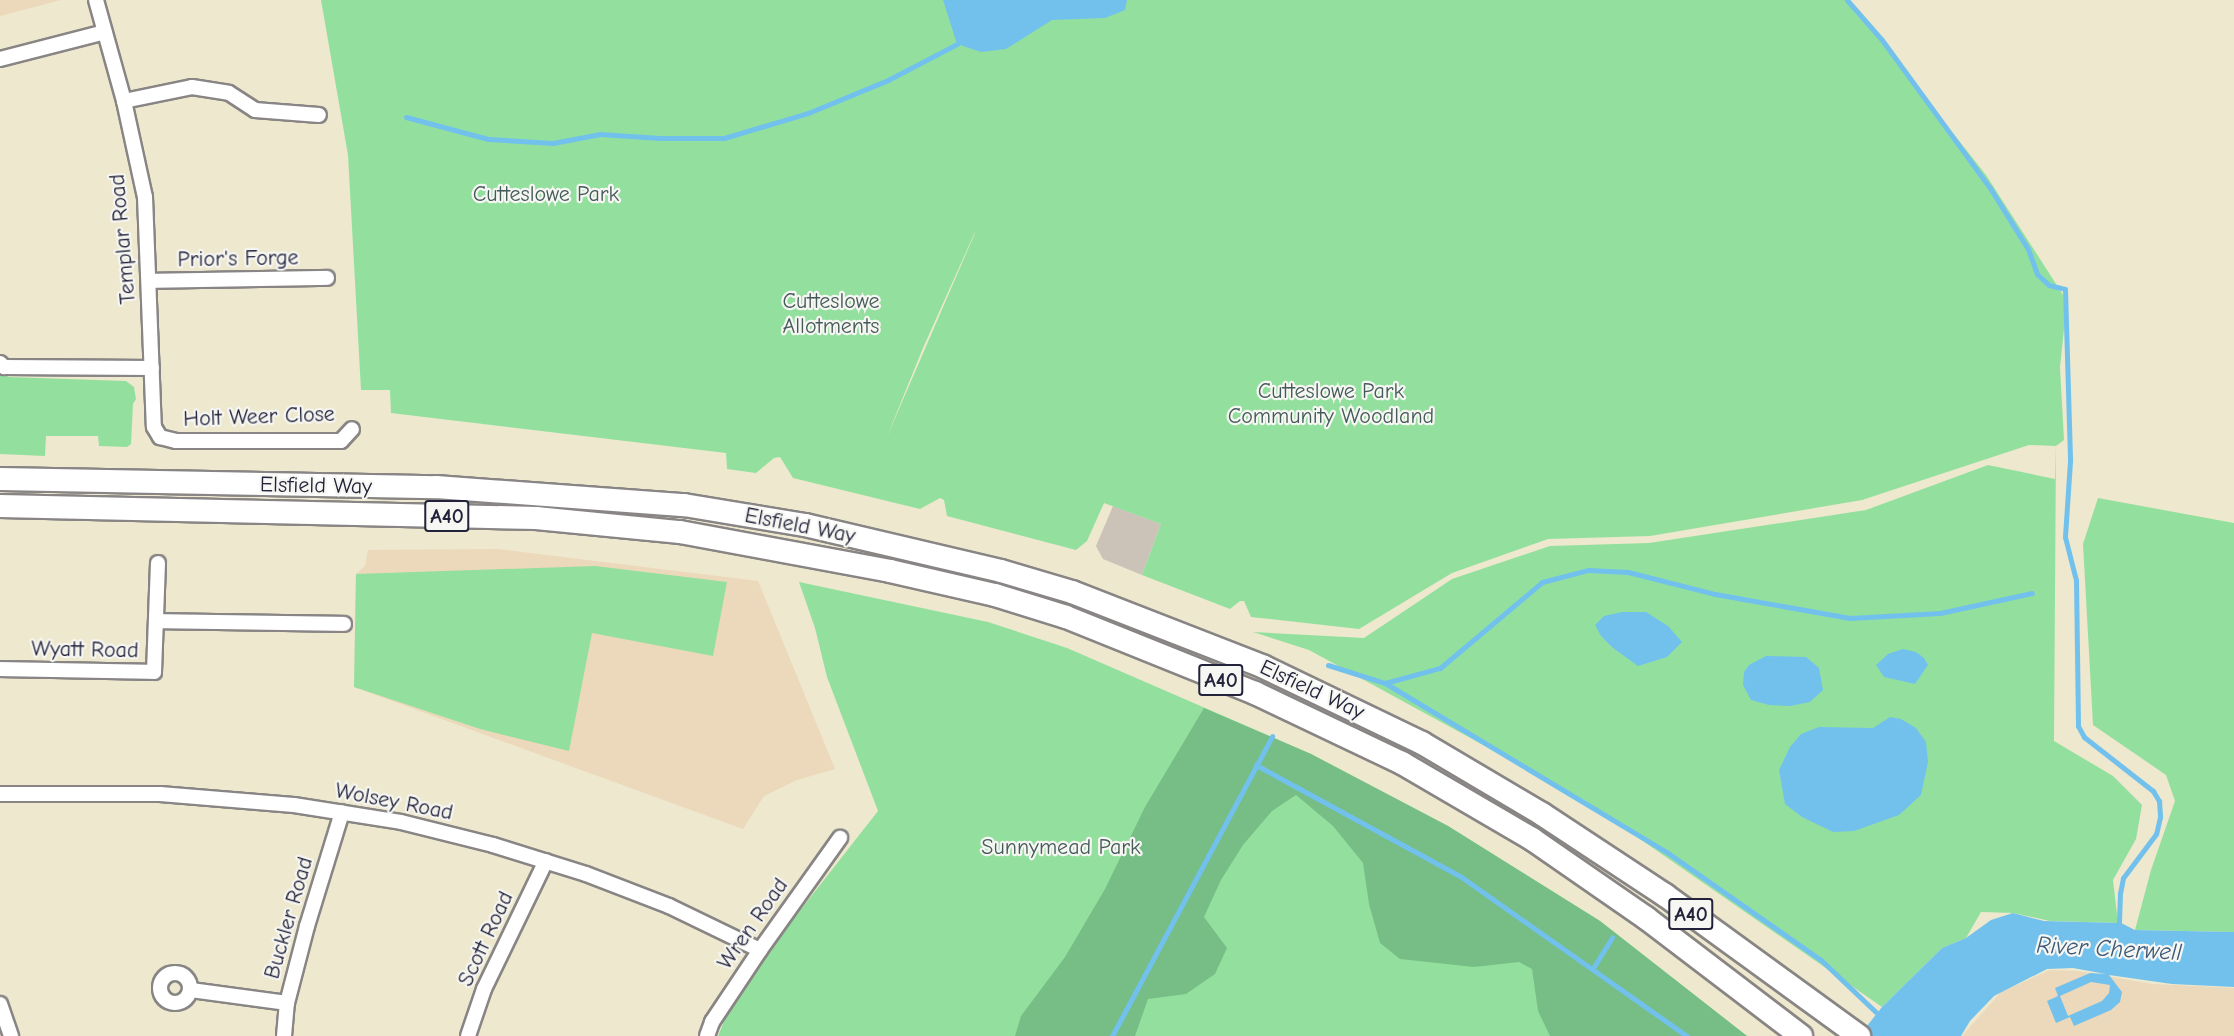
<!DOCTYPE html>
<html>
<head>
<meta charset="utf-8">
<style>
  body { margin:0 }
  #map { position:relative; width:2234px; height:1036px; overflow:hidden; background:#ede8ce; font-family:"Comic Neue",sans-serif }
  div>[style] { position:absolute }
  .built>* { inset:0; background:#ecd8ba }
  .industrial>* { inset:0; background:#cbc3b8 }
  .green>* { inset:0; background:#93e09e }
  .forest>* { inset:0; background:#76be85 }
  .water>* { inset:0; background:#72c1ed }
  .stream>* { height:5px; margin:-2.5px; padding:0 2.5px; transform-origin:2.5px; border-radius:2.5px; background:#72c1ed }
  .roads { filter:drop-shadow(2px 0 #888584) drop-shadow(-2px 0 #888584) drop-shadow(0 2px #888584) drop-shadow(0 -2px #888584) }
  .minor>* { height:14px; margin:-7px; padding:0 7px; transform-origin:7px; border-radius:7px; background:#fff }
  .minor>.ring { margin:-7px; padding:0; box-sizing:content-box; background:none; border:14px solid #fff; border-radius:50% }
  .trunk>* { height:22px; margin:-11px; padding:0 11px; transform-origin:11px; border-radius:11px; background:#fff }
  span { translate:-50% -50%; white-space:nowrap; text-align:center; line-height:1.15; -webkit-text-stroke:4.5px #f6f6f2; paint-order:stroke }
  .shield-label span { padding:2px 4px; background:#f6f6f2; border:2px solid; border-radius:4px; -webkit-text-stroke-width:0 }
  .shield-label { font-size:21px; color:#22223b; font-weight:700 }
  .park-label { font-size:22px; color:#445b59 }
  .street-label { font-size:22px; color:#22223b }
  .water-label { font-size:24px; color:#3e5a79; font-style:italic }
</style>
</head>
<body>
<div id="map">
  <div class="built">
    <div style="clip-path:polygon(0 0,61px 0,0 16px)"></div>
    <div style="clip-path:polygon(498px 549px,758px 581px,835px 769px,797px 780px,764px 796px,743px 829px,354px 687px,356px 574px,365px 566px,368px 550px)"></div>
    <div style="clip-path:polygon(2050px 970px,2078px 971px,2152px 984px,2234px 988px,2234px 1036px,1962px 1036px,2001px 992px)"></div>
  </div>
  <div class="industrial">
    <div style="clip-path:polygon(1113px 506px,1161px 524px,1142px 575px,1103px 559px,1096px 546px)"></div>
  </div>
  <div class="green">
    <div style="clip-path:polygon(evenodd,321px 0,1848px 0,1986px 175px,2067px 301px,2060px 367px,2064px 440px,2056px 446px,2054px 741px,2113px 776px,2142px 805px,2136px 839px,2113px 880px,2118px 923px,2050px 921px,2013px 913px,1981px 912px,1966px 938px,1942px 948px,1882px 1007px,1584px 800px,1309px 650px,1253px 632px,1364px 638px,1452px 579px,1550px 546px,1649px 543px,1866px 510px,1988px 465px,2055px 479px,2056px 446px,2029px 445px,1862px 500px,1650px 536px,1548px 539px,1452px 573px,1359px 629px,1251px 617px,1244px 601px,1240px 601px,1230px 609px,1142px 575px,1161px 524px,1104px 503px,1087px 541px,1076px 550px,947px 516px,944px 500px,940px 498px,920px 509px,793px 478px,780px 457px,774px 458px,756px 473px,727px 469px,726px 453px,391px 413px,390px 390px,361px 390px,348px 155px,321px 0,975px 232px,975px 233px,886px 439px,923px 348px,975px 232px)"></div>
    <div style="clip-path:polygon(0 370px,9px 377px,126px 381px,134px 387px,136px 399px,133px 404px,131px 444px,127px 447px,99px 446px,98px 436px,46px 436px,45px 456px,0 454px)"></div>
    <div style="clip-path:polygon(2098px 498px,2234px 523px,2234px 932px,2135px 930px,2151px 870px,2175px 801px,2166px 775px,2093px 725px,2083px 544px)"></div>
    <div style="clip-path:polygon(595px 566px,727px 582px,713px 656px,592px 633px,569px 751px,480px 729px,354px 687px,356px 574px)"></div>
    <div style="clip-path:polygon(799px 582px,988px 622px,1067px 648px,1311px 754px,1448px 826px,1600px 921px,1747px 1036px,718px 1036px,728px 1012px,791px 922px,878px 811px,827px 677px,815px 628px)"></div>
  </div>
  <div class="forest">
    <div style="clip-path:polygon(1204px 708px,1311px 754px,1448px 826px,1600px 921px,1747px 1036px,1550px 1036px,1538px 1011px,1532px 969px,1519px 962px,1474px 967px,1400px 959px,1380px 943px,1369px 904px,1363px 863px,1333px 826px,1296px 795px,1272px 811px,1243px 845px,1221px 880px,1204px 917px,1227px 948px,1215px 974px,1186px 994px,1148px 999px,1135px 1036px,1015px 1036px,1021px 1016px,1065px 957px,1105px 889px,1145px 807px)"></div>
  </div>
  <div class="water">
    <div style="clip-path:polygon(943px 0,1127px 0,1125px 10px,1105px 18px,1052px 20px,1006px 49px,981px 52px,957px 44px)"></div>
    <div style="clip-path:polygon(1622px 612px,1646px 612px,1668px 626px,1682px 642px,1667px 657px,1638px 666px,1613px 648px,1601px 636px,1595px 625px,1604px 616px)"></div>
    <div style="clip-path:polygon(1903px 649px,1916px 652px,1924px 658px,1928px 665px,1915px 684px,1884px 677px,1876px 665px,1888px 654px)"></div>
    <div style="clip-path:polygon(1766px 656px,1806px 657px,1819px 668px,1823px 690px,1810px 702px,1790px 706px,1769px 705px,1751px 700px,1743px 685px,1744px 672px,1749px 665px)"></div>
    <div style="clip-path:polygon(1890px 717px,1901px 719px,1916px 728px,1926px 742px,1928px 762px,1921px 795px,1899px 815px,1854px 831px,1833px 832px,1802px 817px,1785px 804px,1779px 770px,1790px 747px,1801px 734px,1819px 727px,1873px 728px)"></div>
    <div style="clip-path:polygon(evenodd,2013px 913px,2044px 921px,2121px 923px,2135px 930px,2234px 932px,2234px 987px,2172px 984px,2109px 975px,2122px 992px,2120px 1002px,2111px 1010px,2074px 1026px,2070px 1017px,2056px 1023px,2047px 1001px,2058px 996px,2055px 988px,2090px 973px,2106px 974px,2073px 968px,2047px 969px,1994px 996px,1970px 1021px,1961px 1036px,1859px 1036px,1882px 1007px,1942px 948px,1966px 938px,1991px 920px,2013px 913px,2091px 982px,2110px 985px,2109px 993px,2102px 1001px,2068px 1016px,2060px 996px,2091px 982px)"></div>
  </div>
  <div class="stream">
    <div style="left:1847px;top:0;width:53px;rotate:48.8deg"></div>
    <div style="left:1882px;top:40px;width:183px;rotate:53.9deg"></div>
    <div style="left:1990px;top:188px;width:72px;rotate:58.1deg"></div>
    <div style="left:2028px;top:249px;width:27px;rotate:70deg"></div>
    <div style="left:2037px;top:274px;width:16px;rotate:43deg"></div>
    <div style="left:2049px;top:285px;width:16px;rotate:14deg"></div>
    <div style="left:2065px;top:289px;width:172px;rotate:88.3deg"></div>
    <div style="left:2070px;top:461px;width:76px;rotate:93.8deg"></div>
    <div style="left:2065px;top:537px;width:44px;rotate:75.7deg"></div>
    <div style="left:2076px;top:580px;width:146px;rotate:89.2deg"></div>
    <div style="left:2078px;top:726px;width:13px;rotate:61deg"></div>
    <div style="left:2084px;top:737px;width:88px;rotate:38deg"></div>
    <div style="left:2153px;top:791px;width:12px;rotate:59deg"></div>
    <div style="left:2159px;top:801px;width:16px;rotate:86deg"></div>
    <div style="left:2160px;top:817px;width:17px;rotate:103deg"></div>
    <div style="left:2156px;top:834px;width:55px;rotate:126.9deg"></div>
    <div style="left:2123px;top:878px;width:15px;rotate:101deg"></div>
    <div style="left:2120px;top:893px;width:35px;rotate:92deg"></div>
    <div style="left:406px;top:117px;width:85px;rotate:15deg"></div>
    <div style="left:488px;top:139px;width:65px;rotate:3.5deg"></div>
    <div style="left:553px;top:143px;width:48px;rotate:-10.8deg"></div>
    <div style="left:600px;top:134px;width:60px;rotate:3.8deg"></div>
    <div style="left:660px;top:138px;width:64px"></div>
    <div style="left:724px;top:138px;width:88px;rotate:-16.6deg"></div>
    <div style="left:808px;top:113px;width:87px;rotate:-22.4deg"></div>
    <div style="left:888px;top:80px;width:78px;rotate:-27.6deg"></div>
    <div style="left:1328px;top:665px;width:60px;rotate:17.5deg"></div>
    <div style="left:1385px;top:683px;width:330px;rotate:31deg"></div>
    <div style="left:1668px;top:853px;width:187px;rotate:35deg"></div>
    <div style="left:1821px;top:960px;width:81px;rotate:43.5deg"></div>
    <div style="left:1385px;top:683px;width:57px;rotate:-15.3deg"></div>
    <div style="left:1440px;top:668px;width:133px;rotate:-40.1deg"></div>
    <div style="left:1542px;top:582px;width:48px;rotate:-14.6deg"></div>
    <div style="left:1588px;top:570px;width:40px;rotate:2.9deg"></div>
    <div style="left:1628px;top:572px;width:90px;rotate:14.2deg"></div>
    <div style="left:1715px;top:594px;width:137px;rotate:10.1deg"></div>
    <div style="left:1850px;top:618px;width:90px;rotate:-3.2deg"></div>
    <div style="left:1940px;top:613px;width:94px;rotate:-12.3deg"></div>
    <div style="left:1256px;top:765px;width:232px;rotate:28.6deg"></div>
    <div style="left:1460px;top:876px;width:278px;rotate:35.2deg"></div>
    <div style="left:1593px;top:968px;width:36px;rotate:-58deg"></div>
    <div style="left:1112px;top:1036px;width:340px;rotate:-61.9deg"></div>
  </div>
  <div class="roads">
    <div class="minor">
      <div style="left:96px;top:0;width:105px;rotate:74.5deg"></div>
      <div style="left:124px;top:101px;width:98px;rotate:77.7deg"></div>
      <div style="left:145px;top:197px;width:230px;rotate:87.8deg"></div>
      <div style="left:154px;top:427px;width:12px;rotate:59deg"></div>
      <div style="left:160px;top:437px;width:16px;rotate:14deg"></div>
      <div style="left:176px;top:441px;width:165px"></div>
      <div style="left:341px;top:441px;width:16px;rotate:-47deg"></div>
      <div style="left:0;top:59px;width:108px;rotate:-14.4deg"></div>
      <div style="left:124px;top:101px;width:69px;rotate:-11.6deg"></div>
      <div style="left:192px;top:87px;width:37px;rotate:9deg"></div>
      <div style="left:229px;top:93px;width:31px;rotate:33deg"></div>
      <div style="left:255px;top:110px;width:64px;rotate:4.5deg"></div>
      <div style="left:149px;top:281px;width:178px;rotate:-1deg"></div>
      <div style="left:0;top:363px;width:6px;rotate:45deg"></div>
      <div style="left:4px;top:367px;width:148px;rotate:0.4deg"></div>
      <div style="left:156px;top:621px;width:188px;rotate:0.9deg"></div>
      <div style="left:0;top:669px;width:154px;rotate:1.1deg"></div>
      <div style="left:154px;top:672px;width:109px;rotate:-87.9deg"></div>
      <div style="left:0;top:794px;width:160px"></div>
      <div style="left:160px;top:794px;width:134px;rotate:4.7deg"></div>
      <div style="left:294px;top:805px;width:108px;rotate:9deg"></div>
      <div style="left:401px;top:822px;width:95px;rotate:14deg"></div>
      <div style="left:493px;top:845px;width:97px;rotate:17.3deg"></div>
      <div style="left:586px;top:874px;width:89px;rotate:21.1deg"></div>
      <div style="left:669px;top:906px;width:101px;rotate:25.8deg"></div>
      <div class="ring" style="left:160px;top:973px;width:16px;height:16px"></div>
      <div style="left:191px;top:990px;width:97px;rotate:7.7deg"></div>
      <div style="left:0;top:1004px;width:34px;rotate:71deg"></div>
      <div style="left:284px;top:1036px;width:33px;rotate:-85deg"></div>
      <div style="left:287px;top:1003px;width:80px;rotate:-75.4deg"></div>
      <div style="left:307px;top:926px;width:119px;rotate:-72.9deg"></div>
      <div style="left:468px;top:1036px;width:50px;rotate:-71.2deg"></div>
      <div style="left:484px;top:989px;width:142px;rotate:-64.2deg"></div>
      <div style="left:707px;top:1036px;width:15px;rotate:-70deg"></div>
      <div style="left:712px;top:1022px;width:87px;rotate:-56.3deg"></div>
      <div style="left:760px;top:950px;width:138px;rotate:-54.5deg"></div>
    </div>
    <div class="trunk">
      <div style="left:0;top:479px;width:436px;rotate:1.1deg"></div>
      <div style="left:436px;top:487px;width:249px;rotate:4.2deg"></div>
      <div style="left:684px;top:505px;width:123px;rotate:9.4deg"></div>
      <div style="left:805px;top:525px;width:201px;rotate:13.2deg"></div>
      <div style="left:1001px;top:571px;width:74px;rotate:16.5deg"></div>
      <div style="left:1072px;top:592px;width:206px;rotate:21.3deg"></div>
      <div style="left:1264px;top:667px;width:175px;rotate:25.7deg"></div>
      <div style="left:1422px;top:743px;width:139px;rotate:30.6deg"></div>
      <div style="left:1542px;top:814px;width:147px;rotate:33.4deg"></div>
      <div style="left:1665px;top:895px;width:240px;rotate:36deg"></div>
      <div style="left:0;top:506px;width:536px;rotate:1.28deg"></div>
      <div style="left:536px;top:518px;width:145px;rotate:5.6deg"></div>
      <div style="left:680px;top:532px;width:214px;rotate:10.5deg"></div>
      <div style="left:890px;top:571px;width:108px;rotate:12.9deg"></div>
      <div style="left:995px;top:595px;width:74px;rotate:17.2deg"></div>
      <div style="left:1066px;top:617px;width:204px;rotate:21.9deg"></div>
      <div style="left:1255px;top:693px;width:163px;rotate:25.5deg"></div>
      <div style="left:1402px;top:763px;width:151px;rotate:30.3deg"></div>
      <div style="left:1532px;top:839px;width:139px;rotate:34.7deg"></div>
      <div style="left:1646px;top:918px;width:195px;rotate:37.3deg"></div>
    </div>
  </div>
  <div class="shield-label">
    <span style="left:447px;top:516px">A40</span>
    <span style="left:1221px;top:680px">A40</span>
    <span style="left:1691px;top:914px">A40</span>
  </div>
  <div class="park-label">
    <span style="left:546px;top:195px">Cutteslowe Park</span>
    <span style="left:831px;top:314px">Cutteslowe<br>Allotments</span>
    <span style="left:1331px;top:404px">Cutteslowe Park<br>Community Woodland</span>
    <span style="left:1061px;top:848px">Sunnymead Park</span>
  </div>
  <div class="street-label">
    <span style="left:123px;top:239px;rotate:-95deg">Templar Road</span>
    <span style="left:238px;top:259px;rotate:-1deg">Prior's Forge</span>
    <span style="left:259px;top:417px;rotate:-2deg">Holt Weer Close</span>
    <span style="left:316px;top:486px;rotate:1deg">Elsfield Way</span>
    <span style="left:800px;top:526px;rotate:11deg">Elsfield Way</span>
    <span style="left:85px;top:650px;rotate:1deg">Wyatt Road</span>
    <span style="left:1312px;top:690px;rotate:25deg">Elsfield Way</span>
    <span style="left:394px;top:802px;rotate:11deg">Wolsey Road</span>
    <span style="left:289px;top:918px;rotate:-74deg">Buckler Road</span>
    <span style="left:753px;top:924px;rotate:-55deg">Wren Road</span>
    <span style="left:486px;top:939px;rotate:-65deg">Scott Road</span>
  </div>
  <div class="water-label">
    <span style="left:2109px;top:949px;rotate:3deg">River Cherwell</span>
  </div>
</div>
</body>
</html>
